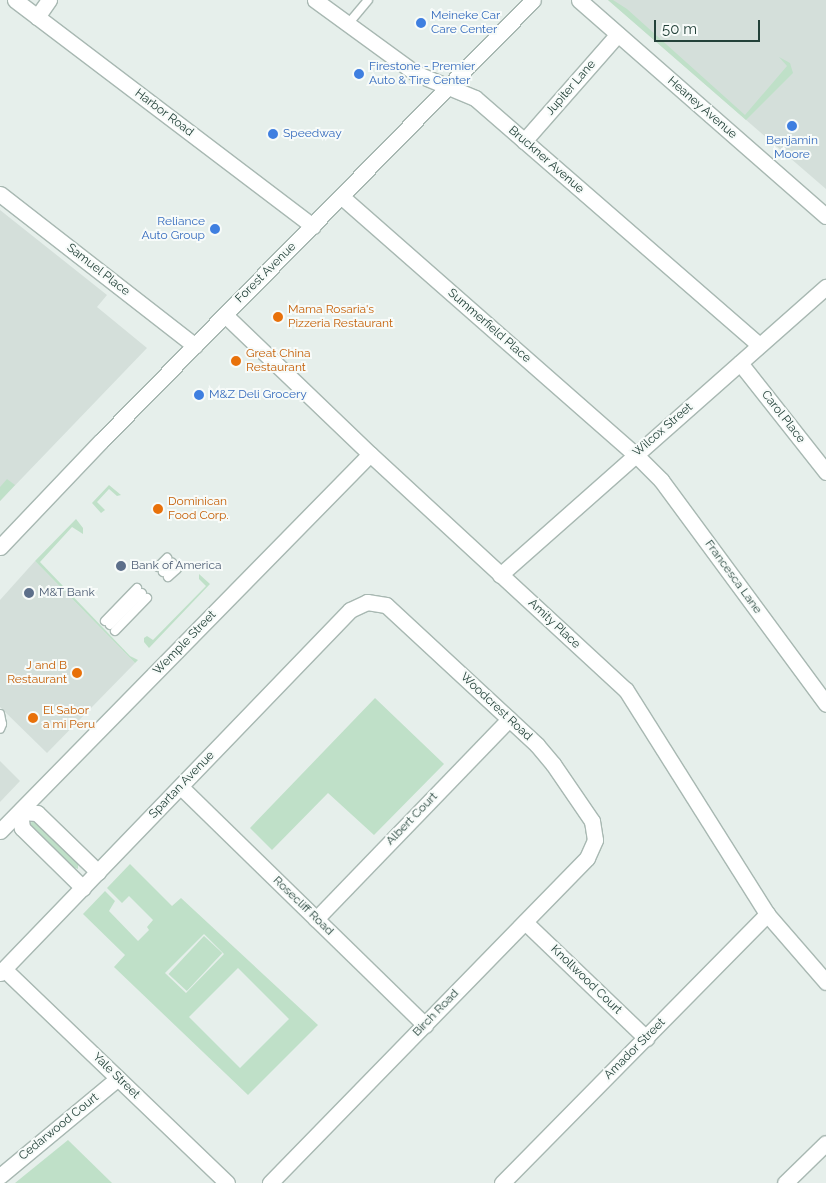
<!DOCTYPE html>
<html>
<head>
<meta charset="utf-8">
<style>
  body { margin:0 }
  #map { position:relative; width:826px; height:1183px; overflow:hidden; background:#e6efeb; font-family:Raleway,sans-serif }
  div>[style] { position:absolute }
  .built>* { inset:0; background:#d4dfda }
  .green>* { inset:0; background:#bfe0c8; transform-origin:0 0 }
  .roads { filter:drop-shadow(1px 0 #a8b8b2) drop-shadow(-1px 0 #a8b8b2) drop-shadow(0 1px #a8b8b2) drop-shadow(0 -1px #a8b8b2) }
  .lane>* { height:8px; margin:-4px; padding:0 4px; transform-origin:4px; border-radius:4px; background:#fff }
  .street>* { height:15px; margin:-7.5px; padding:0 7.5px; transform-origin:7.5px; border-radius:7.5px; background:#fff }
  .secondary>* { height:15px; margin:-7.5px; padding:0 7.5px; transform-origin:7.5px; border-radius:7.5px; background:#fff }
  .dots>* { width:14px; height:14px; translate:-50% -50%; box-sizing:border-box; border:2px solid #f7fbf9; border-radius:50% }
  span { translate:-50% -50%; white-space:nowrap; text-align:center; line-height:1.15; -webkit-text-stroke:4px #f7fbf9; paint-order:stroke }
  .shop-label { font-size:12px; color:#366cbe }
  .left { translate:0 -50%; text-align:left }
  .right { translate:-100% -50%; text-align:right }
  .street-label { font-size:12px; color:#24423a }
  .food-label { font-size:12px; color:#c56008 }
  .service-label { font-size:12px; color:#4e5e75 }
  .scale { position:absolute; left:654px; top:20px; width:106px; height:22px; box-sizing:border-box; border:2px solid #24423a; border-top:0; padding-left:6px; font-size:15px; line-height:18px; white-space:nowrap; color:#24423a; -webkit-text-stroke:4px #f7fbf9; paint-order:stroke }
</style>
</head>
<body>
<div id="map">
  <div class="built">
    <div style="clip-path:polygon(608px 0,826px 0,826px 189px,745px 119px)"></div>
    <div style="clip-path:polygon(0 210px,107px 295px,97px 307px,147px 348px,0 501px)"></div>
    <div style="clip-path:polygon(35px 561px,135px 663px,47px 753px,0 707px,0 600px)"></div>
    <div style="clip-path:polygon(0 761px,20px 781px,0 802px)"></div>
  </div>
  <div class="green">
    <div style="clip-path:polygon(608px 0,613px 0,627px 9px,745px 115px,787px 66px,779px 57px,790px 63px,793px 73px,746px 120px)"></div>
    <div style="clip-path:polygon(7px 479px,15px 485px,0 501px,0 487px)"></div>
    <div style="clip-path:polygon(109px 485px,121px 495px,117px 496px,109px 489px,97px 502px,105px 510px,101px 513px,92px 503px)"></div>
    <div style="clip-path:polygon(76px 519px,83px 528px,83px 534px,72px 527px,40px 562px,130px 656px,138px 660px,135px 663px,35px 561px)"></div>
    <div style="clip-path:polygon(199px 574px,210px 584px,149px 648px,144px 642px,144px 638px,147px 636px,153px 640px,206px 586px,199px 579px)"></div>
    <div style="clip-path:polygon(375px 698px,444px 764px,374px 835px,328px 793px,272px 850px,250px 828px)"></div>
    <div style="clip-path:polygon(32px 820px,78px 862px,78px 869px,73px 867px,30px 827px)"></div>
    <div style="clip-path:polygon(evenodd,130px 864px,172px 906px,181px 898px,318px 1025px,248px 1095px,114px 967px,125px 955px,83px 914px,105px 891px,115px 901px,109px 911px,138px 941px,149px 930px,147px 927px,153px 920px,129px 896px,122px 903px,107px 888px,130px 864px,204px 934px,224px 954px,186px 993px,165px 973px,204px 934px,130px 864px,238px 968px,289px 1019px,240px 1068px,189px 1017px,238px 968px)"></div>
    <div style="left:204px;top:936px;width:25px;height:52px;rotate:43deg"></div>
    <div style="clip-path:polygon(68px 1140px,112px 1183px,15px 1183px)"></div>
  </div>
  <div class="roads">
    <div class="lane">
      <div style="left:348px;top:24px;width:31px;rotate:-50deg"></div>
      <div style="left:158px;top:567px;width:13px;rotate:-45deg"></div>
      <div style="left:163px;top:572px;width:13px;rotate:-45deg"></div>
      <div style="left:168px;top:577px;width:12px;rotate:-42deg"></div>
      <div style="left:105px;top:621px;width:46px;rotate:-45.9deg"></div>
      <div style="left:110px;top:625px;width:45px;rotate:-45deg"></div>
      <div style="left:115px;top:631px;width:46px;rotate:-45.9deg"></div>
      <div style="left:0;top:714px;width:10px;rotate:79deg"></div>
      <div style="left:2px;top:724px;width:5px;rotate:112deg"></div>
    </div>
    <div class="street">
      <div style="left:15px;top:0;width:374px;rotate:37.2deg"></div>
      <div style="left:315px;top:0;width:124px;rotate:36.1deg"></div>
      <div style="left:415px;top:73px;width:65px;rotate:22.6deg"></div>
      <div style="left:475px;top:98px;width:376px;rotate:41deg"></div>
      <div style="left:579px;top:0;width:328px;rotate:41.2deg"></div>
      <div style="left:37px;top:17px;width:21px;rotate:-55deg"></div>
      <div style="left:524px;top:141px;width:142px;rotate:-48.7deg"></div>
      <div style="left:0;top:194px;width:247px;rotate:37.9deg"></div>
      <div style="left:342px;top:197px;width:390px;rotate:41.3deg"></div>
      <div style="left:635px;top:454px;width:37px;rotate:45deg"></div>
      <div style="left:661px;top:480px;width:278px;rotate:53.6deg"></div>
      <div style="left:225px;top:315px;width:201px;rotate:43.8deg"></div>
      <div style="left:370px;top:454px;width:348px;rotate:42.7deg"></div>
      <div style="left:626px;top:690px;width:265px;rotate:57.8deg"></div>
      <div style="left:767px;top:914px;width:90px;rotate:49.1deg"></div>
      <div style="left:740px;top:363px;width:139px;rotate:51.7deg"></div>
      <div style="left:500px;top:575px;width:435px;rotate:-41.5deg"></div>
      <div style="left:181px;top:787px;width:341px;rotate:44.3deg"></div>
      <div style="left:0;top:831px;width:528px;rotate:-45.54deg"></div>
      <div style="left:83px;top:888px;width:86px;rotate:-135.5deg"></div>
      <div style="left:22px;top:828px;width:16px;rotate:-97deg"></div>
      <div style="left:20px;top:812px;width:17px;rotate:3deg"></div>
      <div style="left:37px;top:813px;width:85px;rotate:44deg"></div>
      <div style="left:316px;top:919px;width:278px;rotate:-46deg"></div>
      <div style="left:525px;top:922px;width:168px;rotate:43.8deg"></div>
      <div style="left:4px;top:969px;width:309px;rotate:43.8deg"></div>
      <div style="left:0;top:973px;width:504px;rotate:-46.04deg"></div>
      <div style="left:350px;top:610px;width:19px;rotate:-25deg"></div>
      <div style="left:367px;top:602px;width:19px;rotate:9deg"></div>
      <div style="left:386px;top:605px;width:206px;rotate:42.8deg"></div>
      <div style="left:537px;top:745px;width:25px;rotate:50deg"></div>
      <div style="left:553px;top:764px;width:69px;rotate:55.6deg"></div>
      <div style="left:592px;top:821px;width:19px;rotate:81deg"></div>
      <div style="left:595px;top:840px;width:20px;rotate:114deg"></div>
      <div style="left:587px;top:858px;width:454px;rotate:134.3deg"></div>
      <div style="left:0;top:1176px;width:153px;rotate:-39.7deg"></div>
      <div style="left:502px;top:1183px;width:378px;rotate:-45.4deg"></div>
      <div style="left:785px;top:1183px;width:57px;rotate:-44.3deg"></div>
    </div>
    <div class="secondary">
      <div style="left:0;top:547px;width:146px;rotate:-46.4deg"></div>
      <div style="left:101px;top:441px;width:617px;rotate:-45.59deg"></div>
    </div>
  </div>
  <div class="dots">
    <div style="left:421px;top:23px;background:#3f7fe0"></div>
    <div style="left:359px;top:74px;background:#3f7fe0"></div>
    <div style="left:792px;top:126px;background:#3f7fe0"></div>
    <div style="left:273px;top:134px;background:#3f7fe0"></div>
    <div style="left:215px;top:229px;background:#3f7fe0"></div>
    <div style="left:278px;top:317px;background:#e8710a"></div>
    <div style="left:236px;top:361px;background:#e8710a"></div>
    <div style="left:199px;top:395px;background:#3f7fe0"></div>
    <div style="left:158px;top:509px;background:#e8710a"></div>
    <div style="left:121px;top:566px;background:#5c6f8a"></div>
    <div style="left:29px;top:593px;background:#5c6f8a"></div>
    <div style="left:77px;top:673px;background:#e8710a"></div>
    <div style="left:33px;top:718px;background:#e8710a"></div>
  </div>
  <div class="shop-label">
    <span class="left" style="left:431px;top:23px">Meineke Car<br>Care Center</span>
    <span class="left" style="left:369px;top:74px">Firestone - Premier<br>Auto &amp; Tire Center</span>
    <span class="left" style="left:283px;top:134px">Speedway</span>
    <span style="left:792px;top:148px">Benjamin<br>Moore</span>
    <span class="right" style="left:205px;top:229px">Reliance<br>Auto Group</span>
    <span class="left" style="left:209px;top:395px">M&amp;Z Deli Grocery</span>
  </div>
  <div class="street-label">
    <span style="left:571px;top:88px;rotate:-49deg">Jupiter Lane</span>
    <span style="left:702px;top:108px;rotate:41deg">Heaney Avenue</span>
    <span style="left:164px;top:113px;rotate:37deg">Harbor Road</span>
    <span style="left:546px;top:160px;rotate:41deg">Bruckner Avenue</span>
    <span style="left:98px;top:270px;rotate:38deg">Samuel Place</span>
    <span style="left:266px;top:273px;rotate:-45deg">Forest Avenue</span>
    <span style="left:489px;top:326px;rotate:41deg">Summerfield Place</span>
    <span style="left:783px;top:417px;rotate:52deg">Carol Place</span>
    <span style="left:663px;top:430px;rotate:-41deg">Wilcox Street</span>
    <span style="left:733px;top:577px;rotate:54deg">Francesca Lane</span>
    <span style="left:554px;top:624px;rotate:43deg">Amity Place</span>
    <span style="left:185px;top:643px;rotate:-46deg">Wemple Street</span>
    <span style="left:496px;top:707px;rotate:43deg">Woodcrest Road</span>
    <span style="left:182px;top:785px;rotate:-46deg">Spartan Avenue</span>
    <span style="left:412px;top:819px;rotate:-46deg">Albert Court</span>
    <span style="left:303px;top:906px;rotate:44deg">Rosecliff Road</span>
    <span style="left:586px;top:980px;rotate:44deg">Knollwood Court</span>
    <span style="left:436px;top:1013px;rotate:-46deg">Birch Road</span>
    <span style="left:635px;top:1049px;rotate:-45deg">Amador Street</span>
    <span style="left:116px;top:1076px;rotate:44deg">Yale Street</span>
    <span style="left:59px;top:1127px;rotate:-39deg">Cedarwood Court</span>
  </div>
  <div class="food-label">
    <span class="left" style="left:288px;top:317px">Mama Rosaria's<br>Pizzeria Restaurant</span>
    <span class="left" style="left:246px;top:361px">Great China<br>Restaurant</span>
    <span class="left" style="left:168px;top:509px">Dominican<br>Food Corp.</span>
    <span class="right" style="left:67px;top:673px">J and B<br>Restaurant</span>
    <span class="left" style="left:43px;top:718px">El Sabor<br>a mi Peru</span>
  </div>
  <div class="service-label">
    <span class="left" style="left:131px;top:566px">Bank of America</span>
    <span class="left" style="left:39px;top:593px">M&amp;T Bank</span>
  </div>
  <div class="scale">50 m</div>
</div>
</body>
</html>
